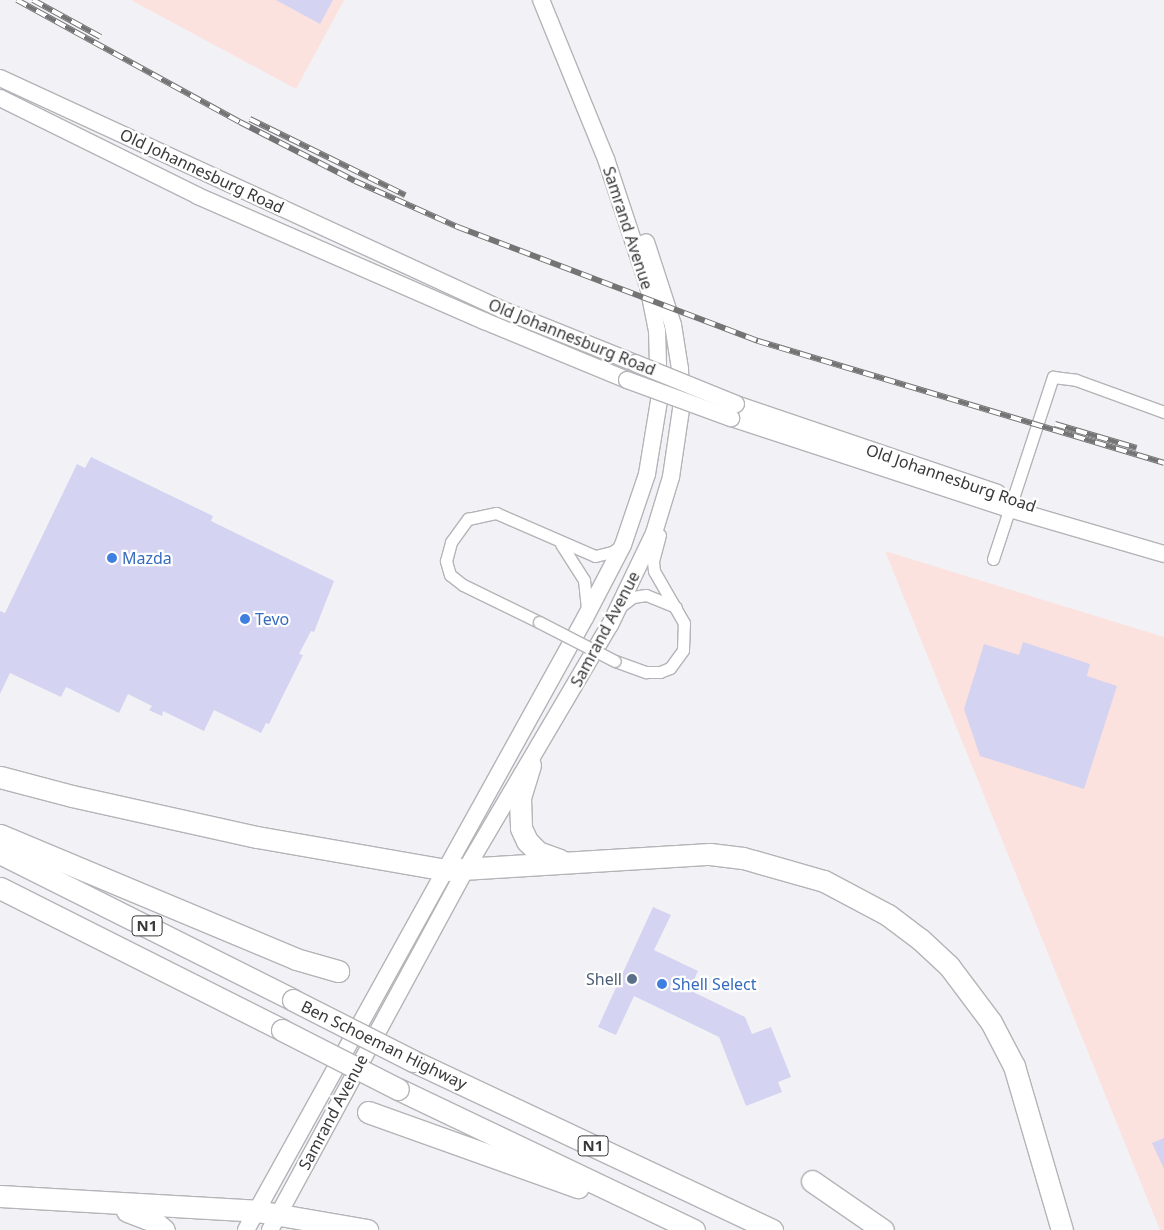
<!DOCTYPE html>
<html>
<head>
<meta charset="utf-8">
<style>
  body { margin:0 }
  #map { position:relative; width:1164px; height:1230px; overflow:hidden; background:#f2f2f6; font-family:"Noto Sans",sans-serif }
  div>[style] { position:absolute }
  .industrial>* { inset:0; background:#fce2de }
  .building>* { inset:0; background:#d4d3f1 }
  .roads { filter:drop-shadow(1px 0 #b4b4b8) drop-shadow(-1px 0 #b4b4b8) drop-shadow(0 1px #b4b4b8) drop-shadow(0 -1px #b4b4b8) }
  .street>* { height:11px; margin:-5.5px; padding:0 5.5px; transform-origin:5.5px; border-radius:5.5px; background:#fff }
  .secondary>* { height:16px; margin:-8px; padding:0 8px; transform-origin:8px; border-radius:8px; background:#fff }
  .highway>* { height:21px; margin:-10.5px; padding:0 10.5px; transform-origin:10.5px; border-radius:10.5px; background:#fff }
  .rail>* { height:5.5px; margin-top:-2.75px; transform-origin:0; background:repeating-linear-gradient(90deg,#fff 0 11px,#747475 0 22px); box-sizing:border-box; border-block:1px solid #747475 }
  .bridges { filter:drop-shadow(1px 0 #b4b4b8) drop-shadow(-1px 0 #b4b4b8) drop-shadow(0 1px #b4b4b8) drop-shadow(0 -1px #b4b4b8) }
  .street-bridge>* { height:11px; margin:-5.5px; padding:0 5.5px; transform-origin:5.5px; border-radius:5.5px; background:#fff }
  .secondary-bridge>* { height:16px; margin:-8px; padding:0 8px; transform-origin:8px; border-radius:8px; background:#fff }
  .highway-bridge>* { height:21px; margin:-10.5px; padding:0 10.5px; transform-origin:10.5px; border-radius:10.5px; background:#fff }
  .dots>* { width:14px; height:14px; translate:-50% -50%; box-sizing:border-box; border:2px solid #fff; border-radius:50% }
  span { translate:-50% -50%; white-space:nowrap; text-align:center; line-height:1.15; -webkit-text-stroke:4.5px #fff; paint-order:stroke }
  .shield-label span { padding:1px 4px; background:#fff; border:1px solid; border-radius:4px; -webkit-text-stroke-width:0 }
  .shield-label { font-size:15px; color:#383839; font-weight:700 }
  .street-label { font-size:16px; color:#383839 }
  .shop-label { font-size:16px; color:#366cbe }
  .left { translate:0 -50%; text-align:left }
  .service-label { font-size:16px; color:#4e5e75 }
  .right { translate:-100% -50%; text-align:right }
</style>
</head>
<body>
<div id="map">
  <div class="industrial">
    <div style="clip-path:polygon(131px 0,344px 0,296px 89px)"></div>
    <div style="clip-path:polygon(885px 551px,1164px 637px,1164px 1230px,1160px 1230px)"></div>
  </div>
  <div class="building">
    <div style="clip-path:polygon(276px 0,333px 0,320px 24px)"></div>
    <div style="clip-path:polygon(91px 457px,213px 516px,211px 521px,334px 581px,314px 632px,311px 631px,299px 654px,303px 655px,269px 724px,266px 723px,261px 733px,214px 710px,204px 731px,163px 711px,162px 716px,149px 710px,152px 706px,128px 694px,119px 713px,66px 687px,61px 697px,10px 673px,0 694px,0 611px,5px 613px,77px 464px,85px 468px)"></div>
    <div style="clip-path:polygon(1023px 642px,1090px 664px,1087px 676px,1117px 686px,1084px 789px,980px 756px,964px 709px,984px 644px,1019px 655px)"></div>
    <div style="clip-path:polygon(653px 907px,671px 915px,654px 950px,698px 971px,689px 990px,745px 1017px,752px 1034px,771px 1027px,791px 1077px,778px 1082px,782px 1092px,746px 1106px,719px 1037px,634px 996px,616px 1035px,598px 1027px)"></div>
    <div style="clip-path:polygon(1164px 1138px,1164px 1169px,1152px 1143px)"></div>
  </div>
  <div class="roads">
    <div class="street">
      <div style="left:561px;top:544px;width:43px;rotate:57.4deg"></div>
      <div style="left:584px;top:580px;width:30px;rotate:84deg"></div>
      <div style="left:993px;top:559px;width:192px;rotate:-71.8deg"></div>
      <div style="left:1053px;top:377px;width:23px;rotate:7deg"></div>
      <div style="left:1076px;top:380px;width:94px;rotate:20deg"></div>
      <div style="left:621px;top:606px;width:15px;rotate:-37deg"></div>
      <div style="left:633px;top:597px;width:13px;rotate:-9deg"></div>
      <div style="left:646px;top:595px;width:32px;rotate:22deg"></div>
      <div style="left:539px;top:622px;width:85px;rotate:-154deg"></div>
      <div style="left:463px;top:585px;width:16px;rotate:-142deg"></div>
      <div style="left:450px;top:575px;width:15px;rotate:-106deg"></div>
      <div style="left:446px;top:561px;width:20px;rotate:-75deg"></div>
      <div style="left:451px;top:542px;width:29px;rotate:-54deg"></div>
      <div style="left:468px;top:519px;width:29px;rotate:-12deg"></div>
      <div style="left:496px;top:513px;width:108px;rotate:23.5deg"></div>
      <div style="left:595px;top:556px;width:17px;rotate:-13deg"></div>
      <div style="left:612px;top:552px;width:11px;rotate:-34deg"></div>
      <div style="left:615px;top:661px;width:33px;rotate:20deg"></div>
      <div style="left:646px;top:672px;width:14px"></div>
      <div style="left:660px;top:672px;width:11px;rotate:-22deg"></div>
      <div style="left:670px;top:668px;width:22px;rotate:-54deg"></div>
      <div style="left:683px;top:650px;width:27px;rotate:-88deg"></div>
      <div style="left:684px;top:623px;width:60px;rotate:-120deg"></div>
      <div style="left:654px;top:571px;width:10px;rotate:-96deg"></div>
      <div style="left:653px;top:561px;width:27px;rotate:-75deg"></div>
    </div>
    <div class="secondary">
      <div style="left:0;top:78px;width:554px;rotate:24.76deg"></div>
      <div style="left:503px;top:310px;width:142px;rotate:21.9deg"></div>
      <div style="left:0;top:98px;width:221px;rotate:26.3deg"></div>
      <div style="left:198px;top:196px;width:312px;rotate:23.6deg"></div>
      <div style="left:484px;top:321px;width:155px;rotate:22.4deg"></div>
      <div style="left:736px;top:404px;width:276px;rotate:18.8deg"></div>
      <div style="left:731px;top:418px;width:293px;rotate:18.1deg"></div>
      <div style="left:1010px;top:509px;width:160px;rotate:16.3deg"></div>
      <div style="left:246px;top:1230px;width:700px;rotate:-61.02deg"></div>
      <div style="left:585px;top:618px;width:82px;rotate:-62.5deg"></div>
      <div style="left:623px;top:545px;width:75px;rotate:-71.3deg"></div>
      <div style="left:647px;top:474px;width:74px;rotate:-80.7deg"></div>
      <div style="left:659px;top:401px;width:70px;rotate:-91.6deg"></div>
      <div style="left:657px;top:331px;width:46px;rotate:-101.3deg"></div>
      <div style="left:648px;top:286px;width:134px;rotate:-108.3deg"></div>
      <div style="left:606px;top:159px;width:172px;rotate:-112.2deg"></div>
      <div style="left:270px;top:1230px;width:411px;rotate:-61.5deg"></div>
      <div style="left:466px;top:869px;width:283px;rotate:-59.5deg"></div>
      <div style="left:610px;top:625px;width:102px;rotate:-64.4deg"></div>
      <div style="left:654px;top:533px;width:59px;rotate:-73.1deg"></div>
      <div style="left:671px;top:477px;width:69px;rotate:-81.6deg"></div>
      <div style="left:681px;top:409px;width:40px;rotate:-91.4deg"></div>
      <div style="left:680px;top:369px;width:45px;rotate:-99deg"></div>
      <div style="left:673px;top:325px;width:87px;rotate:-108deg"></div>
    </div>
    <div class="highway">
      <div style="left:530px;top:765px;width:34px;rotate:107deg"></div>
      <div style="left:520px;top:798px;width:30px;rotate:88deg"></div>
      <div style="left:521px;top:828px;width:14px;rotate:65deg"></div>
      <div style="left:527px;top:841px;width:16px;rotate:45deg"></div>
      <div style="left:538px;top:852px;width:23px;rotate:20deg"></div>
      <div style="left:0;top:777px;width:74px;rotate:14.8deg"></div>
      <div style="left:72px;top:796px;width:189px;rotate:12.5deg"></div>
      <div style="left:257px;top:837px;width:192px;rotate:9.9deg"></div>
      <div style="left:446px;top:870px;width:264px;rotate:-3.5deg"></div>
      <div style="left:710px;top:854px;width:33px;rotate:7deg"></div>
      <div style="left:743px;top:858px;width:84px;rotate:15.9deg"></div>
      <div style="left:824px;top:881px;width:72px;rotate:28deg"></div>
      <div style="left:888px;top:915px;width:40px;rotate:37deg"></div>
      <div style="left:920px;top:939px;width:40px;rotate:43deg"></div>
      <div style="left:949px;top:966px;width:70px;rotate:53.1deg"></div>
      <div style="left:991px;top:1022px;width:50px;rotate:62.4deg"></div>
      <div style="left:1014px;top:1066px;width:171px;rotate:73.7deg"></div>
      <div style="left:0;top:835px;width:321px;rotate:22.7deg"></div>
      <div style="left:296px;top:959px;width:44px;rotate:15.9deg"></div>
      <div style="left:0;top:853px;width:328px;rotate:26.6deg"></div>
      <div style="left:0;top:888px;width:316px;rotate:26.7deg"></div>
      <div style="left:413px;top:1061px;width:397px;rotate:25.2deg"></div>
      <div style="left:398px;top:1089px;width:328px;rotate:25.5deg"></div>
      <div style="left:368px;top:1112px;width:223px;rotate:19.7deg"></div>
      <div style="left:812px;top:1181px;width:86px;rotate:34.6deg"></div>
      <div style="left:0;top:1196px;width:257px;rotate:3.3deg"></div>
      <div style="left:257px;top:1211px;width:112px;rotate:9.8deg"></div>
      <div style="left:127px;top:1211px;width:28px;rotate:21deg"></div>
      <div style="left:153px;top:1221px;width:14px;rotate:39deg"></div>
    </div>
  </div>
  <div class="rail">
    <div style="left:17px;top:0;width:254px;rotate:28.7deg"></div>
    <div style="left:240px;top:122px;width:129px;rotate:27.2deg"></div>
    <div style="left:355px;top:181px;width:113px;rotate:24.1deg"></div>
    <div style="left:458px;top:227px;width:321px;rotate:20.8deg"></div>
    <div style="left:758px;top:341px;width:424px;rotate:16.7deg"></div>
    <div style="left:33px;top:0;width:77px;rotate:28.6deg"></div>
    <div style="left:250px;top:119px;width:173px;rotate:26.1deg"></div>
    <div style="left:1055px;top:424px;width:85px;rotate:16.3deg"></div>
  </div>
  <div class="bridges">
    <div class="street-bridge">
      <div style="left:539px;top:622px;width:85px;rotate:27.2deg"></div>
    </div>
    <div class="secondary-bridge">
      <div style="left:635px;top:363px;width:109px;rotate:22.1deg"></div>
      <div style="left:627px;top:380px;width:111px;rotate:20.1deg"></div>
    </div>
    <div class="highway-bridge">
      <div style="left:293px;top:1000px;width:135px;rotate:26.9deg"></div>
      <div style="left:282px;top:1030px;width:130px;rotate:27deg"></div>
    </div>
  </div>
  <div class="dots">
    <div style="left:112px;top:558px;background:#3f7fe0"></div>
    <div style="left:245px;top:619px;background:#3f7fe0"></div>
    <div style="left:632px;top:979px;background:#5c6f8a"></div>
    <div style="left:662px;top:984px;background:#3f7fe0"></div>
  </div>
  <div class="shield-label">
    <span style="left:147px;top:926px">N1</span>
    <span style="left:593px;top:1146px">N1</span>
  </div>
  <div class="street-label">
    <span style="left:202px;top:171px;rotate:25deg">Old Johannesburg Road</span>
    <span style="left:628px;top:228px;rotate:72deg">Samrand Avenue</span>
    <span style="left:572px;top:337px;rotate:22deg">Old Johannesburg Road</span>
    <span style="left:951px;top:478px;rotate:19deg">Old Johannesburg Road</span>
    <span style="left:605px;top:629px;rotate:-62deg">Samrand Avenue</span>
    <span style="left:384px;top:1045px;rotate:26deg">Ben Schoeman Highway</span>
    <span style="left:333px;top:1112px;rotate:-62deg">Samrand Avenue</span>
  </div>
  <div class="shop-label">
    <span class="left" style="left:122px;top:558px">Mazda</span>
    <span class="left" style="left:255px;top:619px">Tevo</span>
    <span class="left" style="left:672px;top:984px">Shell Select</span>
  </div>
  <div class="service-label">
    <span class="right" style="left:622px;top:979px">Shell</span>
  </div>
</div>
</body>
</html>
